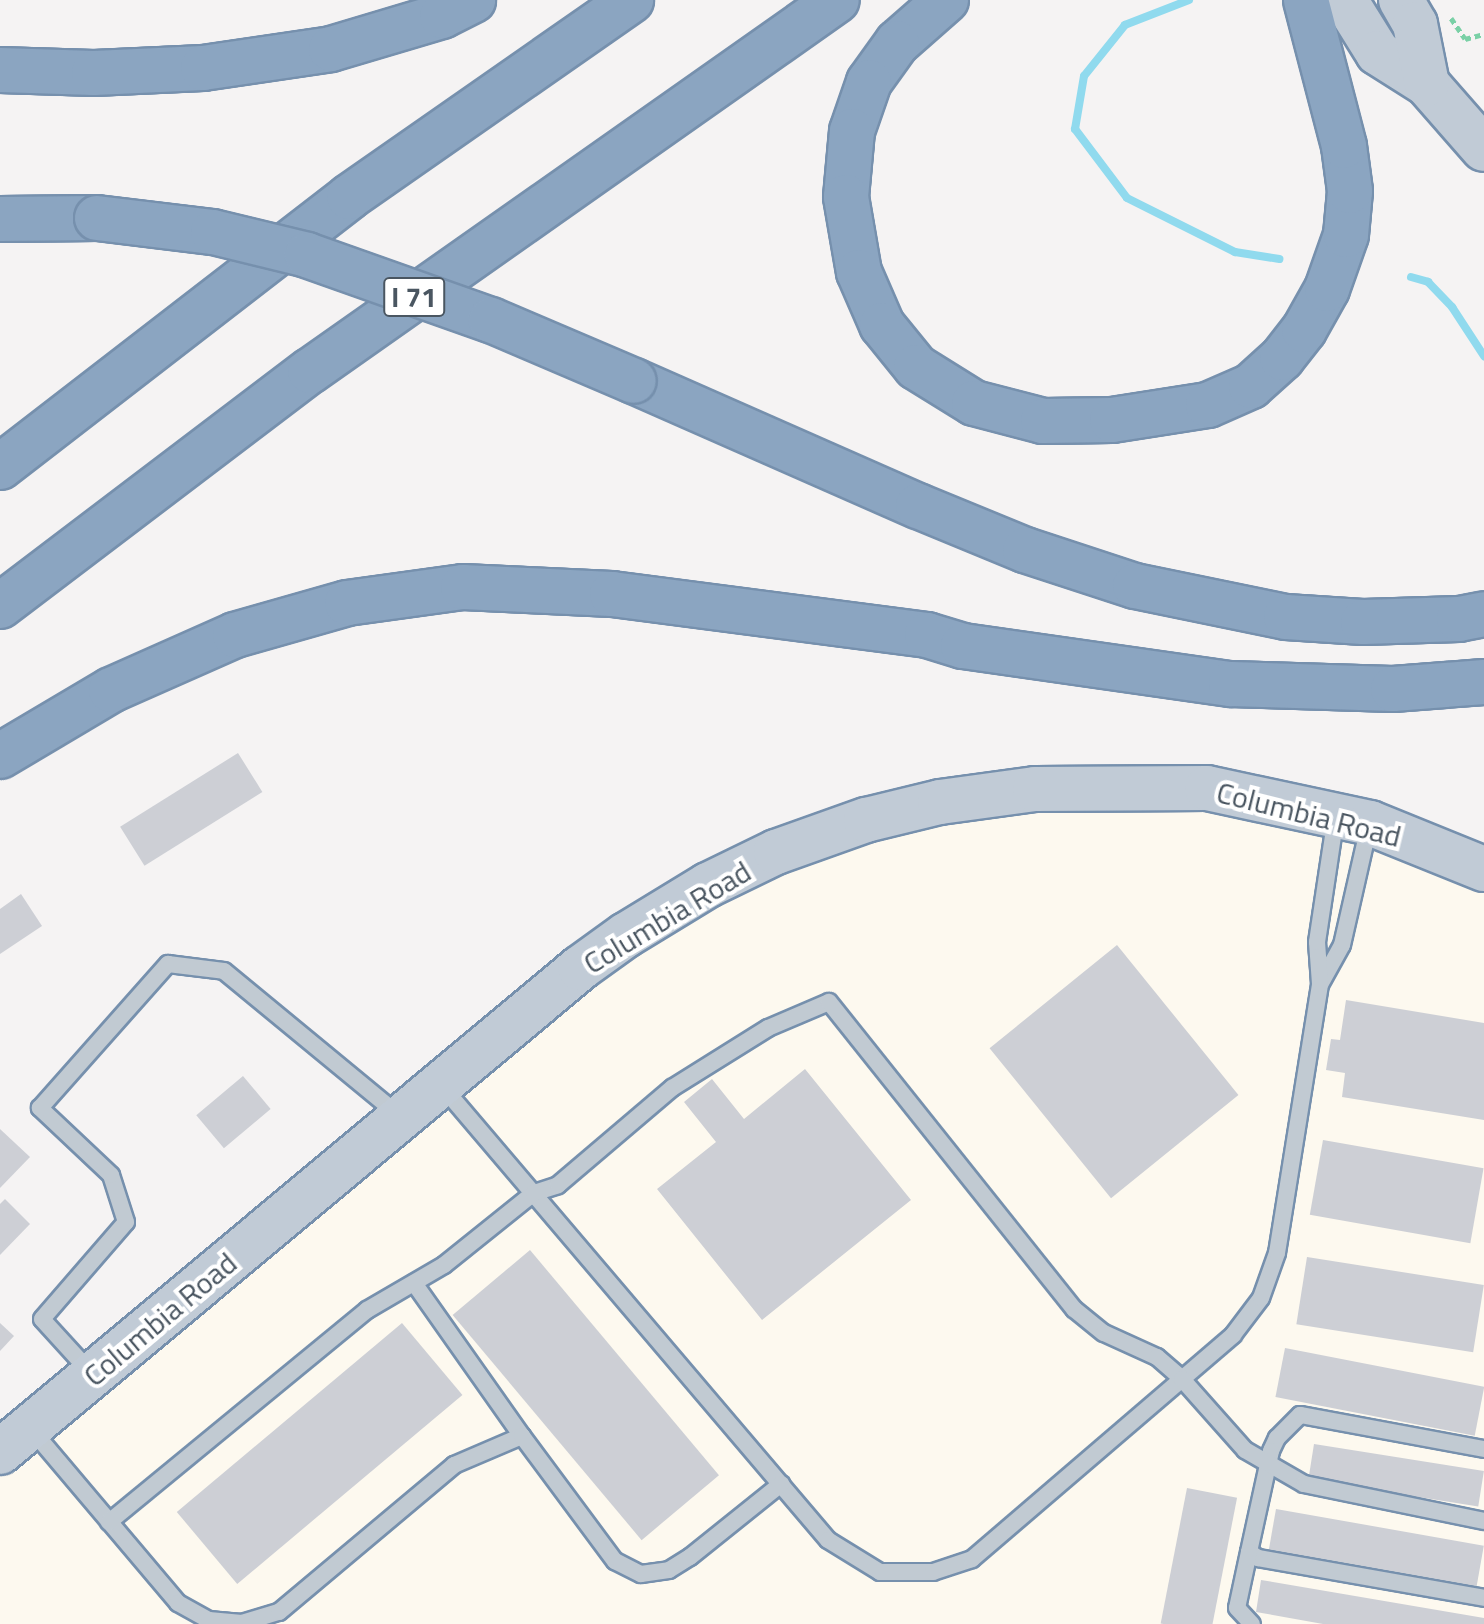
<!DOCTYPE html>
<html>
<head>
<meta charset="utf-8">
<style>
  body { margin:0 }
  #map { position:relative; width:1484px; height:1624px; overflow:hidden; background:#f5f3f3; font-family:"Titillium Web",sans-serif }
  div>[style] { position:absolute }
  .commercial>* { inset:0; background:#fdf9ef }
  .stream>* { height:8px; margin:-4px; padding:0 4px; transform-origin:4px; border-radius:4px; background:#90daee }
  .building>* { inset:0; background:#cdcfd5; transform-origin:0 0 }
  .path>* { height:5px; margin-top:-2.5px; transform-origin:0; background:repeating-linear-gradient(90deg,#7ad0a6 0 6px,transparent 0 10px) }
  .roads { filter:drop-shadow(2px 0 #7690ad) drop-shadow(-2px 0 #7690ad) drop-shadow(0 2px #7690ad) drop-shadow(0 -2px #7690ad) }
  .lane>* { height:16px; margin:-8px; padding:0 8px; transform-origin:8px; border-radius:8px; background:#c1cad2 }
  .secondary>* { height:44px; margin:-22px; padding:0 22px; transform-origin:22px; border-radius:22px; background:#c1cbd6 }
  .highway>* { height:44px; margin:-22px; padding:0 22px; transform-origin:22px; border-radius:22px; background:#8ba5c1 }
  .bridges { filter:drop-shadow(2px 0 #7690ad) drop-shadow(-2px 0 #7690ad) drop-shadow(0 2px #7690ad) drop-shadow(0 -2px #7690ad) }
  .highway-bridge>* { height:44px; margin:-22px; padding:0 22px; transform-origin:22px; border-radius:22px; background:#8ba5c1 }
  span { translate:-50% -50%; white-space:nowrap; text-align:center; line-height:1.15; -webkit-text-stroke:8px #fff; paint-order:stroke }
  .shield-label span { padding:2px 6px; background:#fff; border:2px solid; border-radius:6px; -webkit-text-stroke-width:0 }
  .shield-label { font-size:28px; color:#4a5661; font-weight:700 }
  .street-label { font-size:30px; color:#4a5661 }
</style>
</head>
<body>
<div id="map">
  <div class="commercial">
    <div style="clip-path:polygon(1207px 788px,1484px 869px,1484px 1624px,0 1624px,0 1452px,580px 968px,866px 820px)"></div>
  </div>
  <div class="stream">
    <div style="left:1189px;top:0;width:69px;rotate:158.7deg"></div>
    <div style="left:1125px;top:25px;width:65px;rotate:128.8deg"></div>
    <div style="left:1084px;top:76px;width:54px;rotate:99.6deg"></div>
    <div style="left:1075px;top:129px;width:86px;rotate:53deg"></div>
    <div style="left:1127px;top:198px;width:121px;rotate:26.6deg"></div>
    <div style="left:1235px;top:252px;width:45px;rotate:9deg"></div>
    <div style="left:1411px;top:277px;width:18px;rotate:16deg"></div>
    <div style="left:1428px;top:282px;width:35px;rotate:46deg"></div>
    <div style="left:1452px;top:307px;width:59px;rotate:56.9deg"></div>
  </div>
  <div class="building">
    <div style="left:238px;top:753px;width:46px;height:139px;rotate:58deg"></div>
    <div style="clip-path:polygon(21px 894px,42px 926px,0 954px,0 909px)"></div>
    <div style="left:1117px;top:945px;width:193px;height:164px;rotate:51deg"></div>
    <div style="clip-path:polygon(1346px 1000px,1484px 1023px,1484px 1120px,1342px 1097px,1345px 1073px,1326px 1070px,1331px 1039px,1340px 1040px)"></div>
    <div style="clip-path:polygon(805px 1069px,911px 1200px,762px 1320px,657px 1189px,716px 1142px,684px 1102px,712px 1079px,744px 1119px)"></div>
    <div style="left:243px;top:1076px;width:43px;height:61px;rotate:50deg"></div>
    <div style="clip-path:polygon(0 1129px,30px 1157px,0 1188px)"></div>
    <div style="left:1323px;top:1140px;width:163px;height:76px;rotate:10deg"></div>
    <div style="clip-path:polygon(5px 1199px,30px 1224px,0 1255px,0 1204px)"></div>
    <div style="left:530px;top:1250px;width:294px;height:101px;rotate:50deg"></div>
    <div style="left:1307px;top:1257px;width:179px;height:68px;rotate:9deg"></div>
    <div style="clip-path:polygon(0 1323px,14px 1336px,0 1351px)"></div>
    <div style="left:402px;top:1323px;width:94px;height:294px;rotate:50deg"></div>
    <div style="left:1285px;top:1348px;width:203px;height:50px;rotate:11deg"></div>
    <div style="left:1314px;top:1444px;width:172px;height:36px;rotate:9deg"></div>
    <div style="left:1187px;top:1488px;width:51px;height:138px;rotate:11deg"></div>
    <div style="left:1276px;top:1509px;width:211px;height:41px;rotate:10deg"></div>
    <div style="clip-path:polygon(1261px 1580px,1484px 1618px,1484px 1624px,1323px 1624px,1256px 1612px)"></div>
  </div>
  <div class="path">
    <div style="left:1451px;top:18px;width:25px;rotate:56deg"></div>
    <div style="left:1465px;top:39px;width:20px;rotate:-15deg"></div>
  </div>
  <div class="roads">
    <div class="lane">
      <div style="left:1321px;top:983px;width:43px;rotate:-61.1deg"></div>
      <div style="left:1342px;top:945px;width:122px;rotate:-77.2deg"></div>
      <div style="left:441px;top:1085px;width:597px;rotate:49.62deg"></div>
      <div style="left:828px;top:1540px;width:61px;rotate:31.6deg"></div>
      <div style="left:880px;top:1572px;width:53px"></div>
      <div style="left:933px;top:1572px;width:41px;rotate:-18.4deg"></div>
      <div style="left:972px;top:1559px;width:344px;rotate:-40.6deg"></div>
      <div style="left:1233px;top:1335px;width:46px;rotate:-52.9deg"></div>
      <div style="left:1261px;top:1298px;width:48px;rotate:-70.4deg"></div>
      <div style="left:1277px;top:1253px;width:272px;rotate:-80.9deg"></div>
      <div style="left:1320px;top:984px;width:42px;rotate:-94.1deg"></div>
      <div style="left:1317px;top:942px;width:127px;rotate:-81.4deg"></div>
      <div style="left:414px;top:1283px;width:187px;rotate:54.8deg"></div>
      <div style="left:92px;top:1374px;width:74px;rotate:-132.3deg"></div>
      <div style="left:42px;top:1319px;width:128px;rotate:-49.1deg"></div>
      <div style="left:126px;top:1222px;width:49px;rotate:-107.7deg"></div>
      <div style="left:111px;top:1175px;width:98px;rotate:-136.7deg"></div>
      <div style="left:40px;top:1108px;width:193px;rotate:-48.4deg"></div>
      <div style="left:168px;top:964px;width:56px;rotate:7.1deg"></div>
      <div style="left:224px;top:971px;width:229px;rotate:39.5deg"></div>
      <div style="left:31px;top:1429px;width:228px;rotate:49.8deg"></div>
      <div style="left:178px;top:1603px;width:35px;rotate:29deg"></div>
      <div style="left:209px;top:1620px;width:33px;rotate:5deg"></div>
      <div style="left:242px;top:1623px;width:39px;rotate:-17deg"></div>
      <div style="left:279px;top:1612px;width:229px;rotate:-40deg"></div>
      <div style="left:454px;top:1465px;width:74px;rotate:-23.1deg"></div>
      <div style="left:522px;top:1436px;width:156px;rotate:53.4deg"></div>
      <div style="left:615px;top:1561px;width:29px;rotate:27deg"></div>
      <div style="left:641px;top:1574px;width:28px;rotate:-8deg"></div>
      <div style="left:669px;top:1570px;width:25px;rotate:-32deg"></div>
      <div style="left:690px;top:1557px;width:117px;rotate:-38.7deg"></div>
      <div style="left:1484px;top:1449px;width:187px;rotate:-169.5deg"></div>
      <div style="left:1300px;top:1415px;width:33px;rotate:135deg"></div>
      <div style="left:1277px;top:1438px;width:14px;rotate:115deg"></div>
      <div style="left:1271px;top:1451px;width:103px;rotate:102.3deg"></div>
      <div style="left:1249px;top:1552px;width:11px;rotate:34deg"></div>
      <div style="left:1258px;top:1558px;width:230px;rotate:10deg"></div>
      <div style="left:109px;top:1522px;width:334px;rotate:-39.4deg"></div>
      <div style="left:367px;top:1310px;width:89px;rotate:-30.3deg"></div>
      <div style="left:444px;top:1265px;width:115px;rotate:-38.7deg"></div>
      <div style="left:534px;top:1193px;width:25px;rotate:-18deg"></div>
      <div style="left:558px;top:1185px;width:150px;rotate:-40.4deg"></div>
      <div style="left:672px;top:1088px;width:113px;rotate:-32deg"></div>
      <div style="left:768px;top:1028px;width:66px;rotate:-23.1deg"></div>
      <div style="left:829px;top:1002px;width:393px;rotate:51.4deg"></div>
      <div style="left:1074px;top:1309px;width:38px;rotate:39deg"></div>
      <div style="left:1104px;top:1333px;width:58px;rotate:24.4deg"></div>
      <div style="left:1157px;top:1357px;width:33px;rotate:41deg"></div>
      <div style="left:1182px;top:1379px;width:95px;rotate:48.4deg"></div>
      <div style="left:1245px;top:1450px;width:68px;rotate:30deg"></div>
      <div style="left:1304px;top:1484px;width:184px;rotate:11.6deg"></div>
      <div style="left:1249px;top:1552px;width:57px;rotate:102.1deg"></div>
      <div style="left:1237px;top:1608px;width:22px;rotate:47deg"></div>
    </div>
    <div class="secondary">
      <div style="left:1345px;top:0;width:62px;rotate:58.1deg"></div>
      <div style="left:1378px;top:53px;width:58px;rotate:32.3deg"></div>
      <div style="left:1427px;top:84px;width:86px;rotate:48.8deg"></div>
      <div style="left:1401px;top:0;width:28px;rotate:60deg"></div>
      <div style="left:1415px;top:24px;width:61px;rotate:78.7deg"></div>
      <div style="left:0;top:1452px;width:755px;rotate:-39.84deg"></div>
      <div style="left:580px;top:968px;width:57px;rotate:-35.7deg"></div>
      <div style="left:626px;top:935px;width:96px;rotate:-31.4deg"></div>
      <div style="left:708px;top:885px;width:76px;rotate:-25.9deg"></div>
      <div style="left:776px;top:852px;width:96px;rotate:-19.6deg"></div>
      <div style="left:866px;top:820px;width:76px;rotate:-13.7deg"></div>
      <div style="left:940px;top:802px;width:96px;rotate:-7.8deg"></div>
      <div style="left:1035px;top:789px;width:172px;rotate:-0.3deg"></div>
      <div style="left:1207px;top:788px;width:167px;rotate:12.1deg"></div>
      <div style="left:1370px;top:823px;width:123px;rotate:22deg"></div>
    </div>
    <div class="highway">
      <div style="left:946px;top:0;width:65px;rotate:138.7deg"></div>
      <div style="left:897px;top:43px;width:48px;rotate:125.7deg"></div>
      <div style="left:869px;top:82px;width:52px;rotate:109.1deg"></div>
      <div style="left:852px;top:131px;width:66px;rotate:95.2deg"></div>
      <div style="left:846px;top:197px;width:76px;rotate:80.2deg"></div>
      <div style="left:859px;top:272px;width:58px;rotate:66.5deg"></div>
      <div style="left:882px;top:325px;width:54px;rotate:51deg"></div>
      <div style="left:916px;top:367px;width:68px;rotate:31.8deg"></div>
      <div style="left:974px;top:403px;width:71px;rotate:14.6deg"></div>
      <div style="left:1043px;top:421px;width:69px;rotate:-0.8deg"></div>
      <div style="left:1112px;top:420px;width:97px;rotate:-8.9deg"></div>
      <div style="left:1208px;top:405px;width:47px;rotate:-23.8deg"></div>
      <div style="left:1251px;top:386px;width:42px;rotate:-42.1deg"></div>
      <div style="left:1282px;top:358px;width:36px;rotate:-52deg"></div>
      <div style="left:1304px;top:330px;width:47px;rotate:-60.7deg"></div>
      <div style="left:1327px;top:289px;width:57px;rotate:-70.6deg"></div>
      <div style="left:1346px;top:235px;width:44px;rotate:-84.8deg"></div>
      <div style="left:1350px;top:191px;width:45px;rotate:-97.6deg"></div>
      <div style="left:1344px;top:146px;width:151px;rotate:-104.6deg"></div>
      <div style="left:0;top:70px;width:94px;rotate:1.8deg"></div>
      <div style="left:94px;top:73px;width:109px;rotate:-2.6deg"></div>
      <div style="left:203px;top:68px;width:129px;rotate:-8.4deg"></div>
      <div style="left:331px;top:49px;width:116px;rotate:-16.6deg"></div>
      <div style="left:442px;top:16px;width:35px;rotate:-27deg"></div>
      <div style="left:0;top:219px;width:97px;rotate:-0.6deg"></div>
      <div style="left:634px;top:381px;width:310px;rotate:23.8deg"></div>
      <div style="left:918px;top:506px;width:116px;rotate:22.4deg"></div>
      <div style="left:1025px;top:550px;width:116px;rotate:18.1deg"></div>
      <div style="left:1135px;top:586px;width:154px;rotate:11.6deg"></div>
      <div style="left:1286px;top:617px;width:77px;rotate:3.7deg"></div>
      <div style="left:1363px;top:622px;width:96px;rotate:-1.8deg"></div>
      <div style="left:1459px;top:619px;width:25px;rotate:-11deg"></div>
      <div style="left:0;top:467px;width:441px;rotate:-37.7deg"></div>
      <div style="left:349px;top:197px;width:344px;rotate:-34.9deg"></div>
      <div style="left:0;top:606px;width:389px;rotate:-37.2deg"></div>
      <div style="left:310px;top:371px;width:644px;rotate:-35.14deg"></div>
      <div style="left:0;top:756px;width:129px;rotate:-30.7deg"></div>
      <div style="left:111px;top:690px;width:136px;rotate:-23.9deg"></div>
      <div style="left:235px;top:635px;width:116px;rotate:-15.9deg"></div>
      <div style="left:347px;top:603px;width:117px;rotate:-7.9deg"></div>
      <div style="left:463px;top:587px;width:149px;rotate:2.7deg"></div>
      <div style="left:612px;top:594px;width:318px;rotate:7.4deg"></div>
      <div style="left:927px;top:635px;width:38px;rotate:17deg"></div>
      <div style="left:963px;top:646px;width:271px;rotate:8.1deg"></div>
      <div style="left:1231px;top:684px;width:162px;rotate:1.8deg"></div>
      <div style="left:1393px;top:689px;width:91px;rotate:-4.4deg"></div>
    </div>
  </div>
  <div class="bridges">
    <div class="highway-bridge">
      <div style="left:97px;top:218px;width:117px;rotate:6.9deg"></div>
      <div style="left:213px;top:232px;width:97px;rotate:13.7deg"></div>
      <div style="left:307px;top:255px;width:195px;rotate:19.5deg"></div>
      <div style="left:491px;top:320px;width:155px;rotate:23.1deg"></div>
    </div>
  </div>
  <div class="shield-label">
    <span style="left:414px;top:297px">I 71</span>
  </div>
  <div class="street-label">
    <span style="left:1309px;top:814px;rotate:14deg">Columbia Road</span>
    <span style="left:667px;top:917px;rotate:-31deg">Columbia Road</span>
    <span style="left:160px;top:1319px;rotate:-40deg">Columbia Road</span>
  </div>
</div>
</body>
</html>
